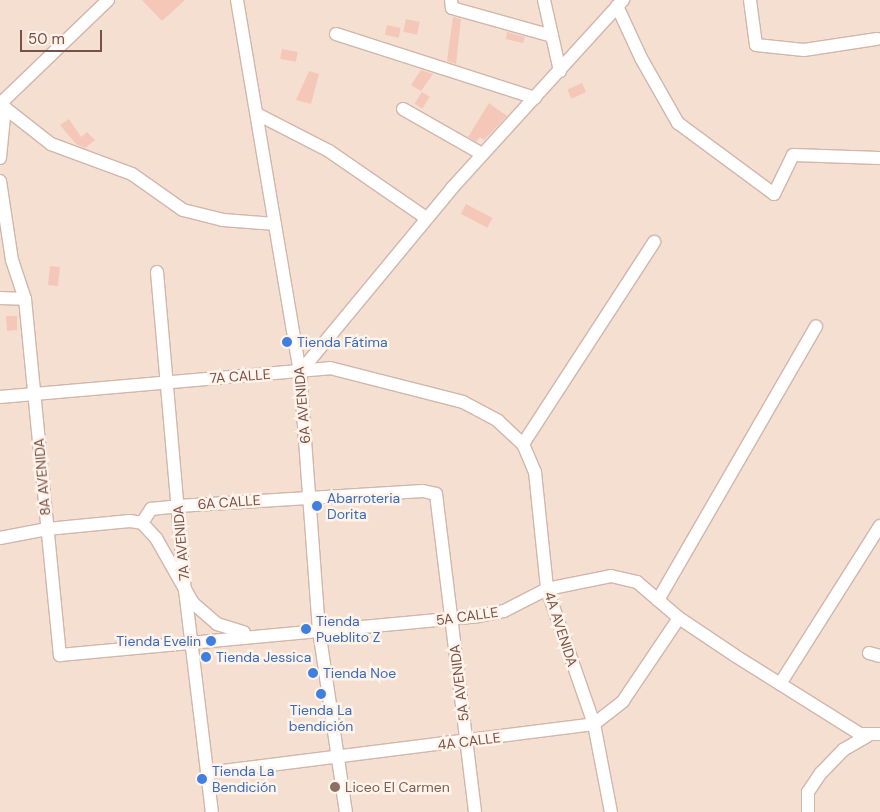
<!DOCTYPE html>
<html>
<head>
<meta charset="utf-8">
<style>
  body { margin:0 }
  #map { position:relative; width:880px; height:812px; overflow:hidden; background:#fdefe3; font-family:"DM Sans",sans-serif }
  div>[style] { position:absolute }
  .residential>* { inset:0; background:#f5dfd1; transform-origin:0 0 }
  .building>* { inset:0; background:#f4c7b9; transform-origin:0 0 }
  .roads { filter:drop-shadow(1px 0 #d1b6ab) drop-shadow(-1px 0 #d1b6ab) drop-shadow(0 1px #d1b6ab) drop-shadow(0 -1px #d1b6ab) }
  .minor>* { height:12px; margin:-6px; padding:0 6px; transform-origin:6px; border-radius:6px; background:#fff }
  .dots>* { width:14px; height:14px; translate:-50% -50%; box-sizing:border-box; border:2px solid #fff3ea; border-radius:50% }
  span { translate:-50% -50%; white-space:nowrap; text-align:center; line-height:1.15; -webkit-text-stroke:5px #fff3ea; paint-order:stroke }
  .shop-label { font-size:14px; color:#366cbe }
  .left { translate:0 -50%; text-align:left }
  .right { translate:-100% -50%; text-align:right }
  .street-label { font-size:14px; color:#775047 }
  .education-label { font-size:14px; color:#785e54 }
  .scale { position:absolute; left:20px; top:30px; width:82px; height:22px; box-sizing:border-box; border:2px solid #775047; border-top:0; padding-left:6px; font-size:15px; line-height:18px; white-space:nowrap; color:#775047; -webkit-text-stroke:4px #fff3ea; paint-order:stroke }
</style>
</head>
<body>
<div id="map">
  <div class="residential">
    <div style="left:0;top:0;width:880px;height:812px"></div>
  </div>
  <div class="building">
    <div style="clip-path:polygon(142px 0,185px 0,162px 21px)"></div>
    <div style="clip-path:polygon(453px 17px,461px 19px,456px 64px,447px 61px)"></div>
    <div style="left:406px;top:19px;width:14px;height:13px;rotate:12deg"></div>
    <div style="left:387px;top:25px;width:14px;height:10px;rotate:12deg"></div>
    <div style="clip-path:polygon(507px 32px,525px 37px,523px 43px,506px 39px)"></div>
    <div style="left:282px;top:49px;width:16px;height:10px;rotate:11deg"></div>
    <div style="clip-path:polygon(421px 70px,433px 74px,421px 91px,411px 85px)"></div>
    <div style="clip-path:polygon(309px 71px,319px 74px,311px 104px,296px 100px)"></div>
    <div style="left:582px;top:83px;width:10px;height:16px;rotate:66deg"></div>
    <div style="left:422px;top:92px;width:9px;height:14px;rotate:32deg"></div>
    <div style="clip-path:polygon(489px 103px,507px 116px,484px 140px,480px 137px,476px 142px,468px 137px)"></div>
    <div style="clip-path:polygon(69px 119px,81px 137px,87px 132px,95px 140px,85px 148px,76px 144px,60px 125px)"></div>
    <div style="left:466px;top:204px;width:30px;height:11px;rotate:28deg"></div>
    <div style="left:50px;top:266px;width:10px;height:19px;rotate:6deg"></div>
    <div style="clip-path:polygon(6px 316px,17px 316px,17px 330px,7px 331px)"></div>
  </div>
  <div class="roads">
    <div class="minor">
      <div style="left:237px;top:0;width:377px;rotate:80.4deg"></div>
      <div style="left:300px;top:372px;width:259px;rotate:85.8deg"></div>
      <div style="left:319px;top:630px;width:184px;rotate:81.6deg"></div>
      <div style="left:451px;top:0;width:8px;rotate:83deg"></div>
      <div style="left:452px;top:8px;width:104px;rotate:15.6deg"></div>
      <div style="left:544px;top:0;width:73px;rotate:77.3deg"></div>
      <div style="left:750px;top:0;width:45px;rotate:82.4deg"></div>
      <div style="left:756px;top:45px;width:48px;rotate:5.9deg"></div>
      <div style="left:804px;top:50px;width:74px;rotate:-8.6deg"></div>
      <div style="left:617px;top:6px;width:57px;rotate:65.2deg"></div>
      <div style="left:641px;top:58px;width:75px;rotate:60.4deg"></div>
      <div style="left:678px;top:123px;width:119px;rotate:36.5deg"></div>
      <div style="left:774px;top:194px;width:43px;rotate:-64deg"></div>
      <div style="left:793px;top:155px;width:87px;rotate:2deg"></div>
      <div style="left:336px;top:34px;width:209px;rotate:17.8deg"></div>
      <div style="left:0;top:104px;width:65px;rotate:38.1deg"></div>
      <div style="left:51px;top:144px;width:86px;rotate:20.3deg"></div>
      <div style="left:132px;top:174px;width:62px;rotate:35.2deg"></div>
      <div style="left:183px;top:210px;width:41px;rotate:14deg"></div>
      <div style="left:223px;top:220px;width:52px;rotate:4.4deg"></div>
      <div style="left:0;top:104px;width:150px;rotate:-43.9deg"></div>
      <div style="left:403px;top:109px;width:91px;rotate:29.7deg"></div>
      <div style="left:257px;top:114px;width:81px;rotate:27.2deg"></div>
      <div style="left:329px;top:151px;width:118px;rotate:34.6deg"></div>
      <div style="left:0;top:158px;width:51px;rotate:-84.4deg"></div>
      <div style="left:0;top:181px;width:80px;rotate:81.4deg"></div>
      <div style="left:12px;top:260px;width:41px;rotate:71.6deg"></div>
      <div style="left:25px;top:299px;width:358px;rotate:84.4deg"></div>
      <div style="left:60px;top:655px;width:420px;rotate:-5.3deg"></div>
      <div style="left:478px;top:616px;width:26px;rotate:-11deg"></div>
      <div style="left:504px;top:611px;width:48px;rotate:-27.1deg"></div>
      <div style="left:547px;top:589px;width:65px;rotate:-11.5deg"></div>
      <div style="left:611px;top:576px;width:27px;rotate:13deg"></div>
      <div style="left:637px;top:582px;width:55px;rotate:40.6deg"></div>
      <div style="left:679px;top:618px;width:66px;rotate:33.9deg"></div>
      <div style="left:734px;top:655px;width:149px;rotate:32.1deg"></div>
      <div style="left:860px;top:734px;width:20px"></div>
      <div style="left:157px;top:272px;width:319px;rotate:85deg"></div>
      <div style="left:185px;top:590px;width:224px;rotate:83.1deg"></div>
      <div style="left:0;top:298px;width:25px;rotate:2deg"></div>
      <div style="left:300px;top:372px;width:239px;rotate:-50.4deg"></div>
      <div style="left:452px;top:188px;width:254px;rotate:-47.7deg"></div>
      <div style="left:0;top:397px;width:331px;rotate:-5deg"></div>
      <div style="left:330px;top:368px;width:137px;rotate:14.3deg"></div>
      <div style="left:463px;top:402px;width:40px;rotate:28deg"></div>
      <div style="left:498px;top:421px;width:34px;rotate:43deg"></div>
      <div style="left:523px;top:444px;width:30px;rotate:67deg"></div>
      <div style="left:535px;top:472px;width:118px;rotate:84.1deg"></div>
      <div style="left:547px;top:589px;width:143px;rotate:70.8deg"></div>
      <div style="left:594px;top:724px;width:90px;rotate:79.1deg"></div>
      <div style="left:523px;top:444px;width:241px;rotate:-57deg"></div>
      <div style="left:142px;top:523px;width:17px;rotate:-57deg"></div>
      <div style="left:151px;top:509px;width:27px;rotate:-6deg"></div>
      <div style="left:178px;top:506px;width:245px;rotate:-3.5deg"></div>
      <div style="left:423px;top:491px;width:13px;rotate:13deg"></div>
      <div style="left:436px;top:494px;width:320px;rotate:83deg"></div>
      <div style="left:142px;top:523px;width:21px;rotate:47deg"></div>
      <div style="left:156px;top:538px;width:75px;rotate:60.4deg"></div>
      <div style="left:193px;top:603px;width:32px;rotate:41deg"></div>
      <div style="left:217px;top:624px;width:28px;rotate:17deg"></div>
      <div style="left:0;top:538px;width:48px;rotate:-10.8deg"></div>
      <div style="left:47px;top:529px;width:83px;rotate:-5.5deg"></div>
      <div style="left:130px;top:521px;width:12px;rotate:9deg"></div>
      <div style="left:658px;top:600px;width:316px;rotate:-60deg"></div>
      <div style="left:869px;top:653px;width:11px;rotate:15deg"></div>
      <div style="left:780px;top:684px;width:187px;rotate:-57.7deg"></div>
      <div style="left:207px;top:773px;width:390px;rotate:-7.2deg"></div>
      <div style="left:594px;top:724px;width:37px;rotate:-38deg"></div>
      <div style="left:623px;top:701px;width:100px;rotate:-56deg"></div>
      <div style="left:808px;top:812px;width:20px;rotate:-90deg"></div>
      <div style="left:808px;top:792px;width:23px;rotate:-56deg"></div>
      <div style="left:821px;top:773px;width:32px;rotate:-46deg"></div>
      <div style="left:843px;top:750px;width:28px;rotate:-30deg"></div>
    </div>
  </div>
  <div class="dots">
    <div style="left:287px;top:342px;background:#3f7fe0"></div>
    <div style="left:317px;top:506px;background:#3f7fe0"></div>
    <div style="left:306px;top:629px;background:#3f7fe0"></div>
    <div style="left:211px;top:641px;background:#3f7fe0"></div>
    <div style="left:206px;top:657px;background:#3f7fe0"></div>
    <div style="left:313px;top:673px;background:#3f7fe0"></div>
    <div style="left:321px;top:694px;background:#3f7fe0"></div>
    <div style="left:202px;top:779px;background:#3f7fe0"></div>
    <div style="left:335px;top:787px;background:#8d6e63"></div>
  </div>
  <div class="shop-label">
    <span class="left" style="left:297px;top:342px">Tienda Fátima</span>
    <span class="left" style="left:327px;top:506px">Abarroteria<br>Dorita</span>
    <span class="left" style="left:316px;top:629px">Tienda<br>Pueblito Z</span>
    <span class="right" style="left:201px;top:641px">Tienda Evelin</span>
    <span class="left" style="left:216px;top:657px">Tienda Jessica</span>
    <span class="left" style="left:323px;top:673px">Tienda Noe</span>
    <span style="left:321px;top:718px">Tienda La<br>bendición</span>
    <span class="left" style="left:212px;top:779px">Tienda La<br>Bendición</span>
  </div>
  <div class="street-label">
    <span style="left:240px;top:376px;rotate:-4deg">7A CALLE</span>
    <span style="left:302px;top:405px;rotate:-95deg">6A AVENIDA</span>
    <span style="left:42px;top:477px;rotate:-95deg">8A AVENIDA</span>
    <span style="left:229px;top:502px;rotate:-4deg">6A CALLE</span>
    <span style="left:181px;top:543px;rotate:-95deg">7A AVENIDA</span>
    <span style="left:467px;top:616px;rotate:-8deg">5A CALLE</span>
    <span style="left:561px;top:629px;rotate:72deg">4A AVENIDA</span>
    <span style="left:459px;top:683px;rotate:-97deg">5A AVENIDA</span>
    <span style="left:469px;top:741px;rotate:-7deg">4A CALLE</span>
  </div>
  <div class="education-label">
    <span class="left" style="left:345px;top:787px">Liceo El Carmen</span>
  </div>
  <div class="scale">50 m</div>
</div>
</body>
</html>
